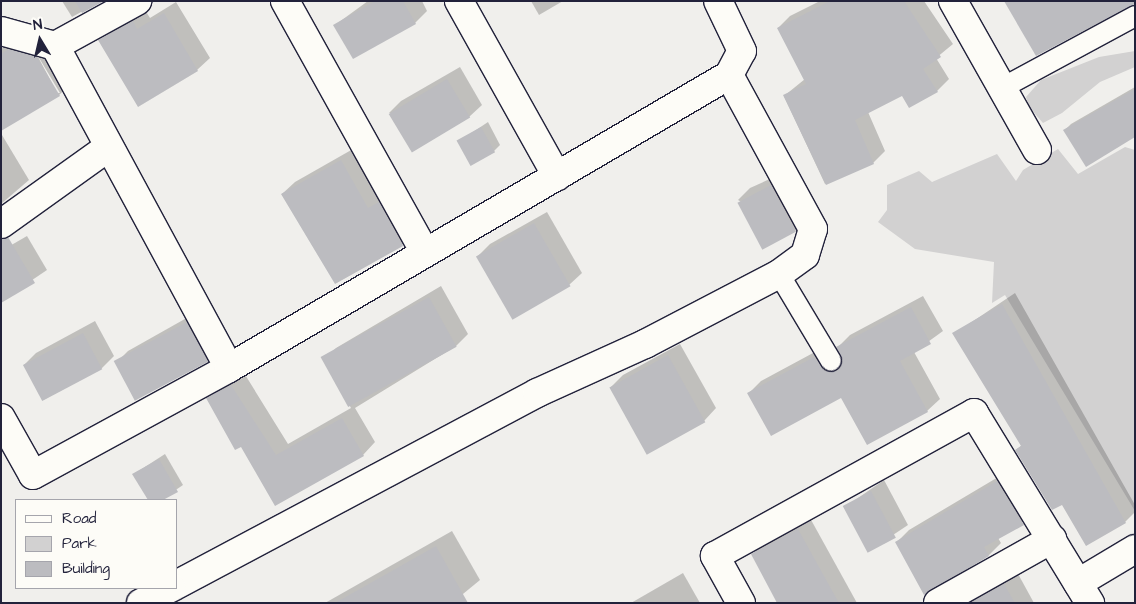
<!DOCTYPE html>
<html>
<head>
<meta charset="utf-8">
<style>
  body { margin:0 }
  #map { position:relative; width:1136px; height:604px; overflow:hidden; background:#f0efec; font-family:"Architects Daughter",sans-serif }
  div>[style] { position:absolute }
  .green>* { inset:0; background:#d2d1d1 }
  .shadow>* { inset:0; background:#0003 }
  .building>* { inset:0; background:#bcbcc0; transform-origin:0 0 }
  .roads { filter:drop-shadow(1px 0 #22223b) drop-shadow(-1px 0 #22223b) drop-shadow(0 1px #22223b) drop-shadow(0 -1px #22223b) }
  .lane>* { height:20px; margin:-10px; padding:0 10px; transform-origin:10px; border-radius:10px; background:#fdfcf7 }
  .street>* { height:28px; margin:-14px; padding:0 14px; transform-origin:14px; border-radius:14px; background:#fdfcf7 }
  span { translate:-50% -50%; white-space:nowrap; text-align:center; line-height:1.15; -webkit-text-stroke:4px #fdfcf7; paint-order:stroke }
  .frame { position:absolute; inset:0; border:2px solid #22223b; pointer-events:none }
  .legend { position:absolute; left:15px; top:499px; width:162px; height:90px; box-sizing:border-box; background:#fdfcf7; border:1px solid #a5a5ac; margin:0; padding:6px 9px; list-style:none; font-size:15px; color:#22223b }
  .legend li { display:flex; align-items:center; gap:10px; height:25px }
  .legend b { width:25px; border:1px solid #a5a5ac }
  .north { position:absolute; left:15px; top:15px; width:50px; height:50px; -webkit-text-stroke:4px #fdfcf7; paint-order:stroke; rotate:351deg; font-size:14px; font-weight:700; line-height:20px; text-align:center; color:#22223b }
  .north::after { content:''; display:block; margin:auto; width:18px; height:22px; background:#22223b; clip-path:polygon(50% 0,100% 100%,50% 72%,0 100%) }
</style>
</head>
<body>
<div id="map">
  <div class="green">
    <div style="clip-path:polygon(1135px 51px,1135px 67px,1100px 82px,1062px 113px,1043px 123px,1029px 107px,1026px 97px,1041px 80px,1099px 57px)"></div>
    <div style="clip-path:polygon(1125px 147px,1135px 150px,1135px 511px,1005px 295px,992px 303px,994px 262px,915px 249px,878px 222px,887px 210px,887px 185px,919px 171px,932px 182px,997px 154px,1016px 181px,1023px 170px,1058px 149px,1078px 174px)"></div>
  </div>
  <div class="shadow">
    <div style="clip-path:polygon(62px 1px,101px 1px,72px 17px)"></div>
    <div style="clip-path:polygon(368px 1px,422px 1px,427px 11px,415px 23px,335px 25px)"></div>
    <div style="clip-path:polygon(531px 1px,563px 1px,539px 15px)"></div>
    <div style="clip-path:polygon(820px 1px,924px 1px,953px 44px,936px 58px,949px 79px,937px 91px,902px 94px,868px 112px,885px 151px,873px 163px,825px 184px,784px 96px,805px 79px,778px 28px,790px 16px)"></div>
    <div style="clip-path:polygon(176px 2px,210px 58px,197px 70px,100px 40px,145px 10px,150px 18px)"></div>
    <div style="clip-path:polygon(evenodd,24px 36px,74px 81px,59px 95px,1px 130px,1px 49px,24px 36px,35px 51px,60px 93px,57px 93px,35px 51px)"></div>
    <div style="clip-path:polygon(460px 67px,482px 105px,469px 117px,389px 113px,401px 101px)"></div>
    <div style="clip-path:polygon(1135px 87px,1135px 136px,1065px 130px,1071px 124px)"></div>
    <div style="clip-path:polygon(488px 122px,500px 145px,494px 151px,458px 142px)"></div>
    <div style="clip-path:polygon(2px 135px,29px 180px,1px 204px,1px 136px)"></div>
    <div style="clip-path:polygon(353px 149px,415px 233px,402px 245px,336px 283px,282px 194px,295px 182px)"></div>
    <div style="clip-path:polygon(783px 173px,807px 219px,795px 231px,738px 200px,750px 188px)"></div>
    <div style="clip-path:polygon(547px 212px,582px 273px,569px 285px,512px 317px,478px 256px,490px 244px)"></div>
    <div style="clip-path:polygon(27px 236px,47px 270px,1px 301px,1px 251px)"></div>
    <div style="clip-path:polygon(441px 286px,468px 334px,456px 346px,355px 408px,375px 442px,363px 455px,275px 504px,241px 445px,207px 399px,244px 373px,288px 444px,351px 408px,324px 360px,336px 348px)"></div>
    <div style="clip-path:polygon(1015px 293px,1135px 505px,1135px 512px,1125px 522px,1016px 450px,1022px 445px,954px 334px)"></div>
    <div style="clip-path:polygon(923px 296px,943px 331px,914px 352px,940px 399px,927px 411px,842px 396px,749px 393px,761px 381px,826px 346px,837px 359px,843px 359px,838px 347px,850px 335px)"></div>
    <div style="clip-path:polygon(199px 311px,219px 349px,207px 361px,116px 363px,128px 351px)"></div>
    <div style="clip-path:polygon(95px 321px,114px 356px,102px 368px,43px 400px,24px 365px,36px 353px)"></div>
    <div style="clip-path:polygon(680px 344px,716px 408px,704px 421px,611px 387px,623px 375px)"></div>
    <div style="clip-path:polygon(165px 454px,183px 485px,161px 500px,149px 500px,134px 474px)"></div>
    <div style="clip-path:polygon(1010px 470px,1036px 512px,998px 538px,1001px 543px,989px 555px,940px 583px,897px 542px,909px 530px)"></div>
    <div style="clip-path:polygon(884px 480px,908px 525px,869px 551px,845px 507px)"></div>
    <div style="clip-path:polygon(810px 518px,857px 603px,780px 603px,752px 555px,764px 542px)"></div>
    <div style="clip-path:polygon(452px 531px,480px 580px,452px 603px,325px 603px)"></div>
    <div style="clip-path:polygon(1017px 572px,1034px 603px,965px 603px)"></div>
    <div style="clip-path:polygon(683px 573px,700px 603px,631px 603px)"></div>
  </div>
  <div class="building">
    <div style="clip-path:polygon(75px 1px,104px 1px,82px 13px)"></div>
    <div style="clip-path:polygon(375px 1px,403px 1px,416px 24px,353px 59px,333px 25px)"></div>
    <div style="clip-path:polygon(830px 1px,904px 1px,941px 57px,923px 69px,938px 92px,909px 108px,902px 96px,855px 120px,874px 164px,826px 185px,783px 95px,806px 84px,777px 28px)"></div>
    <div style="clip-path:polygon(1004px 1px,1135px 1px,1135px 4px,1036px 56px)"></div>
    <div style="clip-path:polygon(164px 13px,198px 71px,138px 107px,98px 40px,133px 21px,137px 29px)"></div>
    <div style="clip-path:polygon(9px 49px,37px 57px,60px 96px,1px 131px,1px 54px)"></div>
    <div style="left:447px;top:79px;width:45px;height:68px;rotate:59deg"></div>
    <div style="clip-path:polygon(1135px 89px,1135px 137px,1086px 167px,1063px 130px)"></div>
    <div style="left:481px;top:127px;width:29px;height:28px;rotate:61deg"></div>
    <div style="clip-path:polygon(341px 160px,368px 208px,379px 202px,403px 246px,335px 284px,281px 194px)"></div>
    <div style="left:771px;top:185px;width:53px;height:38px;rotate:62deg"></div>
    <div style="left:534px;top:223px;width:73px;height:67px;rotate:60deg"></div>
    <div style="clip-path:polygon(8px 237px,35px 283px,1px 303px,1px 239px)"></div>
    <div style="left:429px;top:297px;width:57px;height:124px;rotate:61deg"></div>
    <div style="clip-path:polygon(1002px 304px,1126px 523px,1086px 546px,1062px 505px,1052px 510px,1015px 450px,1021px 446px,952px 333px)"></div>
    <div style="clip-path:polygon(911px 307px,931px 344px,900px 361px,928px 412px,867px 445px,841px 398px,771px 436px,747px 393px,814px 357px,825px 371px,837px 371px,843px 361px,836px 347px)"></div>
    <div style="left:187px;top:322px;width:45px;height:83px;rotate:62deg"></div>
    <div style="left:83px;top:333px;width:41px;height:68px;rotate:62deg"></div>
    <div style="left:668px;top:355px;width:77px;height:67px;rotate:61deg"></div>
    <div style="clip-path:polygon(231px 385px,276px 455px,342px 418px,364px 456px,275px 506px,241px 447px,235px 450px,206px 398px)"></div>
    <div style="clip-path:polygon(159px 459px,178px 492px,163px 500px,148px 500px,132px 474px)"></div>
    <div style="clip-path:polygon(997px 481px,1024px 525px,984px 547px,989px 556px,924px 595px,895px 542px)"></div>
    <div style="left:871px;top:491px;width:53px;height:32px;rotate:62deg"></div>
    <div style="clip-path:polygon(798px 529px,839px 603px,777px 603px,751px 554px)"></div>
    <div style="clip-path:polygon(436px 546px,468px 603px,335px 603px)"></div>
    <div style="clip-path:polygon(1004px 584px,1015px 603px,970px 603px)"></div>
  </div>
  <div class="roads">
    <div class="lane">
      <div style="left:1002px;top:88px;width:151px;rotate:-28.4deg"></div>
      <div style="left:779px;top:274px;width:101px;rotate:59.1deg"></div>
    </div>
    <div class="street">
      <div style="left:285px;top:1px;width:288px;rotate:60.9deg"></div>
      <div style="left:459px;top:1px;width:201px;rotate:60.8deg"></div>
      <div style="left:953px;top:1px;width:171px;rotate:60.6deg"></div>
      <div style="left:1px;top:31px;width:56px;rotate:15.5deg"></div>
      <div style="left:55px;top:46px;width:94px;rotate:-28.8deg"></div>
      <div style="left:55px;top:46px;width:366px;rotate:61.6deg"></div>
      <div style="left:1px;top:224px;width:130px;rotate:-35.6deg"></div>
      <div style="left:1px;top:418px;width:65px;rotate:60.7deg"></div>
      <div style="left:33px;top:475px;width:223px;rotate:-28.6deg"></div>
      <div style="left:229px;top:368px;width:580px;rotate:-30.37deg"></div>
      <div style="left:729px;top:75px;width:27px;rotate:-62deg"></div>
      <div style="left:742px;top:51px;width:55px;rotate:-115.6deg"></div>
      <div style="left:1078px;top:583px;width:66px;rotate:-30.8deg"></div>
      <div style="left:176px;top:585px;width:409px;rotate:-28deg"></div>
      <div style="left:537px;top:393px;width:119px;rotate:-24.4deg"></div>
      <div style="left:645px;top:344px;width:151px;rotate:-27.6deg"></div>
      <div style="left:779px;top:274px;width:32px;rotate:-36deg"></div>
      <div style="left:805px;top:255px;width:27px;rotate:-73deg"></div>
      <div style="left:813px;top:229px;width:175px;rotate:-118.6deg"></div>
      <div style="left:141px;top:603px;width:34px;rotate:-27deg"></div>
      <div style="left:741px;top:603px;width:54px;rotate:-119deg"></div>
      <div style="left:715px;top:556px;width:296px;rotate:-28.9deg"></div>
      <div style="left:974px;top:413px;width:223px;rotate:58.6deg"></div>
      <div style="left:938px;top:603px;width:131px;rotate:-29.3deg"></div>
    </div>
  </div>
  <div class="frame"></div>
  <ul class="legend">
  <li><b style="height:6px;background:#fdfcf7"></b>Road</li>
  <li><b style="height:14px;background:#d2d1d1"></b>Park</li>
  <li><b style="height:14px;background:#bcbcc0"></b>Building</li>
  </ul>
  <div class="north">N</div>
</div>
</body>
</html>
